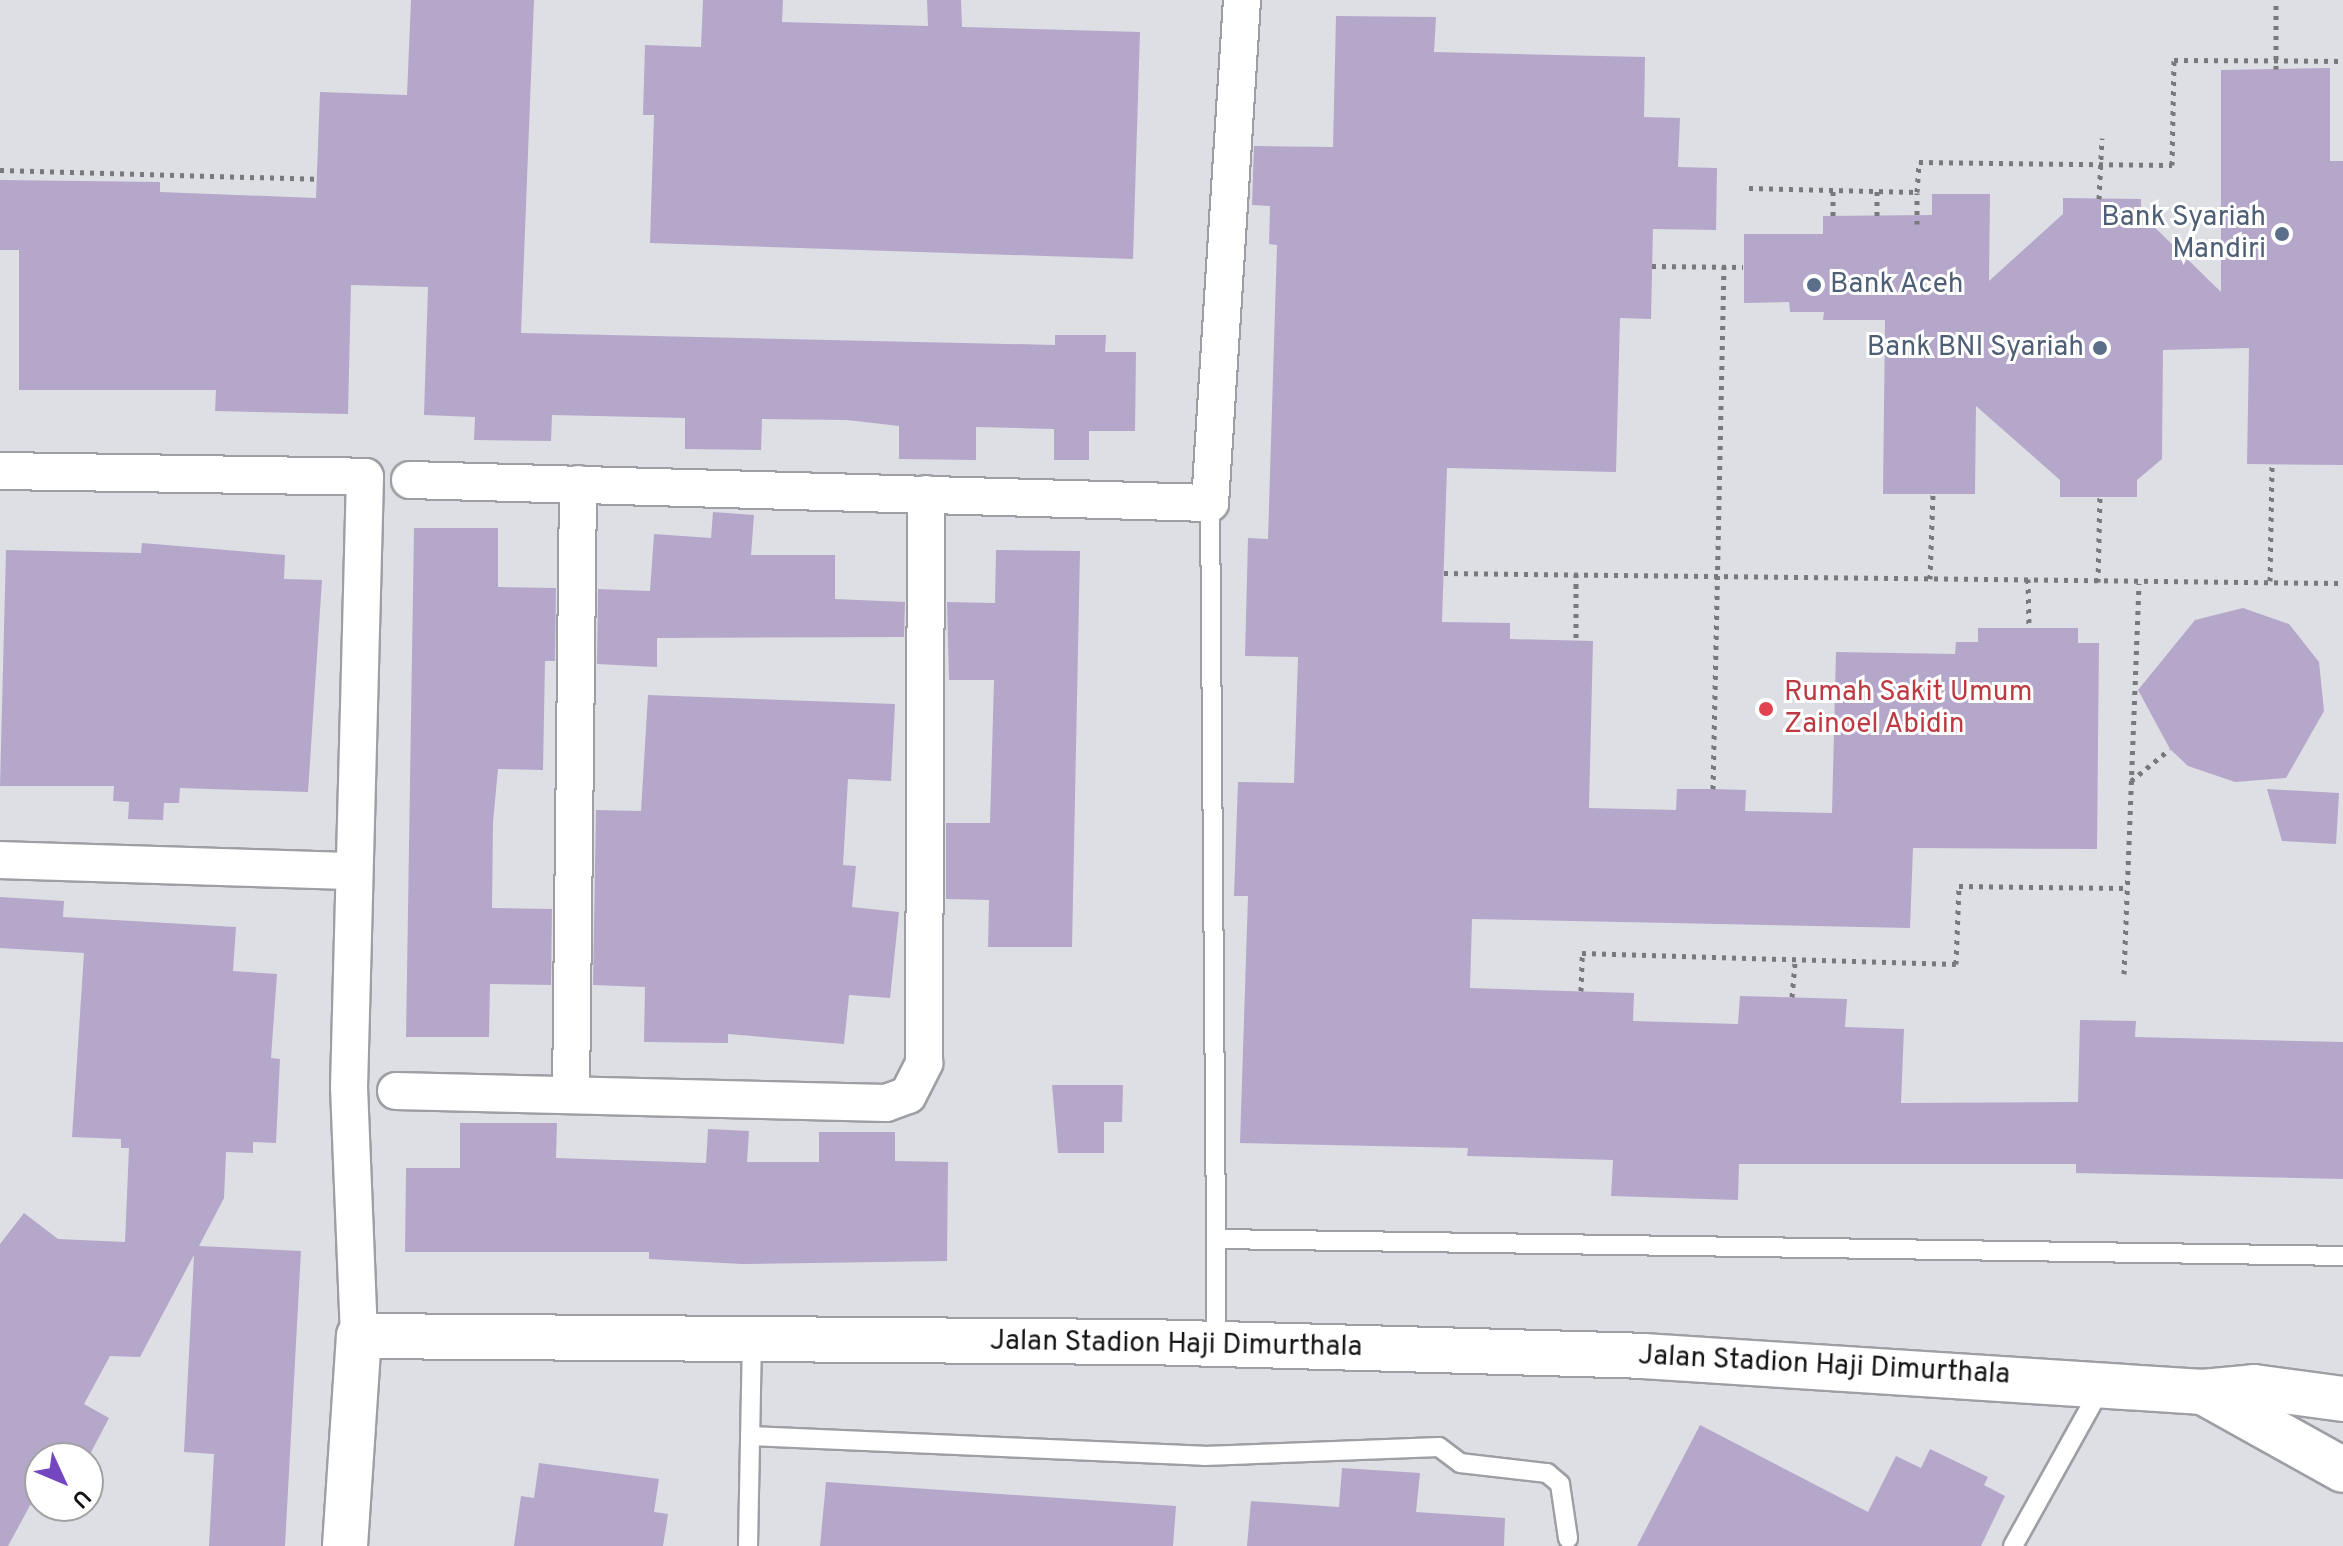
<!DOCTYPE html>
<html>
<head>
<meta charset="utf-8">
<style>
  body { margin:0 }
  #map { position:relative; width:2343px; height:1546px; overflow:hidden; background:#dedfe4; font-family:Overpass,sans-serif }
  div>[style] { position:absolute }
  .building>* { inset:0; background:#b5a7ca }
  .path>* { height:5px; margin-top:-2.5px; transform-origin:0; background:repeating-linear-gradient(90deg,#79797d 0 4px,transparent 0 10px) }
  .roads { filter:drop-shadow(2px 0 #9e9fa4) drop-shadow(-2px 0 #9e9fa4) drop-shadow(0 2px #9e9fa4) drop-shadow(0 -2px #9e9fa4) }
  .service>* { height:18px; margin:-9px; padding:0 9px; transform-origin:9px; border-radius:9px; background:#fff }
  .minor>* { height:36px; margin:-18px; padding:0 18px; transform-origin:18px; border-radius:18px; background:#fff }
  .tertiary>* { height:44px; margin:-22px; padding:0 22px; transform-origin:22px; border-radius:22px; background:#fff }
  .dots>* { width:22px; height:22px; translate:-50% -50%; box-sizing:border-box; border:4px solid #fff; border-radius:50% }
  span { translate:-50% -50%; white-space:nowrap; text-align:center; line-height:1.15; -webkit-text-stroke:6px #fff; paint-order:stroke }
  .service-label { font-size:28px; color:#4e5e75 }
  .right { translate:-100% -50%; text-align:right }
  .left { translate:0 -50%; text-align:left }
  .health-label { font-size:28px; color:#be3a42 }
  .street-label { font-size:28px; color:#131315 }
  .north { position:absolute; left:24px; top:1442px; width:80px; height:80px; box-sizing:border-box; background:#fff; border:2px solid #a1a1a1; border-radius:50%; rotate:134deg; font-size:22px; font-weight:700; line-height:32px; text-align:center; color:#131315 }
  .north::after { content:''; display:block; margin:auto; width:28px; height:36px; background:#7446bf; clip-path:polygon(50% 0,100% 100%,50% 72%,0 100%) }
</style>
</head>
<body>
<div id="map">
  <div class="building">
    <div style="clip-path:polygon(411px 0,534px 0,521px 333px,1055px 345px,1055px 335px,1106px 335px,1105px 352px,1136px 352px,1135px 431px,1089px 431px,1089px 460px,1054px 460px,1054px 429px,976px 427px,976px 460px,899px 459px,899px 426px,847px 420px,762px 419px,761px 450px,685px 449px,685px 418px,552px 415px,551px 441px,474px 440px,475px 417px,424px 415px,428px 287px,351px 285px,348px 414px,215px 411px,216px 390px,19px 390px,19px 250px,0 250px,0 180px,160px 182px,160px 192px,316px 198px,320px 92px,407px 95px)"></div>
    <div style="clip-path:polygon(703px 0,783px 0,782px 22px,928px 26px,927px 0,961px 0,962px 27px,1140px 32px,1133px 259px,650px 243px,654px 115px,643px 115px,645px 45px,701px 47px)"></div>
    <div style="clip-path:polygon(1336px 16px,1436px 17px,1434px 52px,1645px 57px,1644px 117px,1680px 118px,1678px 167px,1717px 168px,1716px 230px,1653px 229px,1651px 319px,1620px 318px,1616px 472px,1447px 468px,1442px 622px,1510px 623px,1510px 639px,1593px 641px,1589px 808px,1676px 810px,1677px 789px,1713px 789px,1746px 790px,1745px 811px,1832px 813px,1836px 652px,1955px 654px,1956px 642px,1978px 642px,1978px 628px,2078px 628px,2078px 643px,2099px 643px,2097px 849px,1913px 848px,1910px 928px,1472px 919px,1470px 988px,1634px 993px,1633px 1021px,1738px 1024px,1740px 996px,1847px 999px,1845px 1027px,1904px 1029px,1901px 1103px,2078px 1102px,2080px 1020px,2136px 1021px,2135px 1037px,2343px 1042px,2343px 1179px,2076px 1173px,2076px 1164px,1739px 1164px,1738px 1200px,1611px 1196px,1613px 1160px,1467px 1156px,1468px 1148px,1240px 1143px,1248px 896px,1234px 896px,1238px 782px,1294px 783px,1298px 657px,1245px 656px,1248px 538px,1268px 539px,1277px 245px,1269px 244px,1270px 206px,1252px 205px,1254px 146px,1333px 147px)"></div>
    <div style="clip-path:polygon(2330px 68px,2330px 161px,2343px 161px,2343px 465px,2247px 464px,2249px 348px,2163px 350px,2162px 459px,2137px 480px,2137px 497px,2060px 497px,2060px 480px,1976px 406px,1975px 494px,1883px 494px,1885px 320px,1823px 320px,1824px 312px,1790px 312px,1789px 302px,1744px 303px,1744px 234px,1823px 234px,1823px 216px,1932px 215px,1932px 194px,1990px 194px,1989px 281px,2063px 214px,2063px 198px,2141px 199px,2141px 214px,2221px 292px,2221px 70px)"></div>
    <div style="clip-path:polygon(713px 512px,754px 515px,751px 555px,835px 555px,835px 599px,905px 602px,904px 637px,657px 638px,657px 667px,597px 664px,598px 589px,650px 591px,654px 534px,711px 538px)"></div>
    <div style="clip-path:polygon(414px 528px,498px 528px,498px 587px,556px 588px,555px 661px,545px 661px,543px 770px,498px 769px,493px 822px,492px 908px,552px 909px,551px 985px,490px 984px,489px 1037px,406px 1037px)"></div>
    <div style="clip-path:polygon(142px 543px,285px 555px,284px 579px,322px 580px,308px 792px,180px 788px,179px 803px,164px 803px,163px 820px,128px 819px,129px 802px,113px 801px,114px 786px,0 786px,6px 550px,141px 553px)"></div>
    <div style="clip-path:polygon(996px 550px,1080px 551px,1072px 947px,988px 947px,989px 900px,946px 899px,946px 823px,990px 823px,994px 680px,949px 680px,947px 602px,995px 603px)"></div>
    <div style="clip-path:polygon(2243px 608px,2289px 624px,2319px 662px,2324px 711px,2286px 778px,2235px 782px,2188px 766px,2170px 749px,2138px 690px,2195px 620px)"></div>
    <div style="clip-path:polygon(648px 695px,895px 704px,891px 781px,848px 779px,843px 865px,856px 866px,852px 907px,899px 912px,890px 998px,849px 995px,844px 1044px,728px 1034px,728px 1043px,644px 1042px,645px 987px,593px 985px,596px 810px,641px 811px)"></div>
    <div style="clip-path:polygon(2267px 789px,2339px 793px,2336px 844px,2282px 841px)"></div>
    <div style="clip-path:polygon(0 897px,64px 901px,63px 917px,236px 927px,233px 971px,277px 974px,271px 1058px,280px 1059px,276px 1143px,253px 1142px,253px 1153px,226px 1152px,224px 1198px,199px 1246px,301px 1251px,285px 1546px,209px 1546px,214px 1454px,184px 1452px,194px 1255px,140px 1357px,110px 1356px,84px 1404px,109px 1418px,88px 1458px,40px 1458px,40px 1487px,8px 1546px,0 1546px,0 1244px,24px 1213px,58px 1239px,125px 1242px,129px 1148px,121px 1148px,121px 1139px,72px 1137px,84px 953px,0 948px)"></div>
    <div style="clip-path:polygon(1052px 1085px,1123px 1085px,1122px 1122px,1104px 1122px,1104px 1153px,1058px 1153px)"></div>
    <div style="clip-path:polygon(460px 1123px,557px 1123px,556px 1158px,706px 1163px,708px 1129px,749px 1131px,747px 1162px,819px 1162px,819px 1132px,895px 1132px,895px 1161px,948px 1162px,947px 1261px,742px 1264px,649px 1259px,649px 1252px,405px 1252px,406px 1168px,460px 1168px)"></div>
    <div style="clip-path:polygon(1700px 1425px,1868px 1512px,1896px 1456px,1921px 1468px,1930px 1449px,1988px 1477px,1984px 1485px,2005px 1496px,1981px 1546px,1637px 1546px)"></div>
    <div style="clip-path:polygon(539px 1463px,659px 1479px,654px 1512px,668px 1514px,663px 1546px,514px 1546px,521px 1496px,534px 1498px)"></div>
    <div style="clip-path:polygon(1342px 1468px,1420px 1473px,1416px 1512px,1505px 1518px,1504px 1546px,1247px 1546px,1251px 1501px,1339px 1507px)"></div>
    <div style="clip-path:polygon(826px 1482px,1176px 1506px,1173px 1546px,820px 1546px)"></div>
  </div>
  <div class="path">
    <div style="left:2276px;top:69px;width:69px;rotate:-90deg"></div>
    <div style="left:0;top:170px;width:316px;rotate:1.6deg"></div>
    <div style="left:1749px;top:188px;width:168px;rotate:1.4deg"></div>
    <div style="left:1917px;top:192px;width:30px;rotate:-86deg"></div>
    <div style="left:1919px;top:162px;width:253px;rotate:0.7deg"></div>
    <div style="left:2172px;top:165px;width:105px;rotate:-88.9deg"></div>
    <div style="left:2174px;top:60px;width:169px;rotate:0.3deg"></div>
    <div style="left:2099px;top:199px;width:61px;rotate:-87.2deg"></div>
    <div style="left:1833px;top:216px;width:26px;rotate:-90deg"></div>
    <div style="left:1877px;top:216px;width:25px;rotate:-90deg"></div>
    <div style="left:1917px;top:224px;width:31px;rotate:-90deg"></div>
    <div style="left:1652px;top:266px;width:91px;rotate:0.6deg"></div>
    <div style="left:1444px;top:573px;width:899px;rotate:0.64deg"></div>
    <div style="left:1576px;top:574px;width:66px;rotate:90deg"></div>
    <div style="left:1930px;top:579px;width:85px;rotate:-88deg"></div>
    <div style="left:2028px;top:579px;width:49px;rotate:88.8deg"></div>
    <div style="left:2270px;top:581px;width:117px;rotate:-89deg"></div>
    <div style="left:2098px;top:582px;width:85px;rotate:-88.7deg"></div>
    <div style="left:2131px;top:781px;width:50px;rotate:-39.4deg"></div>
    <div style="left:1713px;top:789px;width:523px;rotate:-88.8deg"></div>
    <div style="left:2124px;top:974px;width:391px;rotate:-87.8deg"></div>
    <div style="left:1581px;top:991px;width:38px;rotate:-88deg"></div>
    <div style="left:1582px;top:953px;width:374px;rotate:1.7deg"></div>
    <div style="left:1956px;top:964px;width:78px;rotate:-87.8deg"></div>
    <div style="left:1959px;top:886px;width:168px;rotate:0.7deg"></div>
    <div style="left:1792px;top:997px;width:38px;rotate:-85deg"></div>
  </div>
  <div class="roads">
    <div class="service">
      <div style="left:1210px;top:503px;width:736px;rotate:89.53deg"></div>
      <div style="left:1216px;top:1239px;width:1127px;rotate:0.86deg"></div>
      <div style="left:1216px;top:1239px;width:105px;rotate:90deg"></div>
      <div style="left:750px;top:1436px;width:454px;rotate:2.5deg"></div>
      <div style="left:1204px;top:1456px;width:235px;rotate:-2.2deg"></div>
      <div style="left:1439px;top:1447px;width:26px;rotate:37deg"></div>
      <div style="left:1460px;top:1463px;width:88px;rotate:6.6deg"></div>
      <div style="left:1547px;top:1473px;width:17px;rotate:40deg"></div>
      <div style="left:1560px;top:1484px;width:55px;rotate:81.6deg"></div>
      <div style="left:748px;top:1546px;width:207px;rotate:-88.9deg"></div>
      <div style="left:2013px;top:1546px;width:183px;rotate:-60.9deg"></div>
    </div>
    <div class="minor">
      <div style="left:0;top:471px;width:365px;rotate:0.9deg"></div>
      <div style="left:365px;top:477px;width:610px;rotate:91.5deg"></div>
      <div style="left:349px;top:1087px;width:249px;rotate:87.7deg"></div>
      <div style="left:410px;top:480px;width:800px;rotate:1.65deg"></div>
      <div style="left:1210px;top:503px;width:504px;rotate:-86.36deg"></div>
      <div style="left:0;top:860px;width:354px;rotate:1.8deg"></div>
      <div style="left:396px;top:1091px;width:490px;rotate:1.4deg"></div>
      <div style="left:886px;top:1103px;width:23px;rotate:-20deg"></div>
      <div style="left:908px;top:1095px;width:36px;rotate:-63deg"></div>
      <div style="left:924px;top:1063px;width:569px;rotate:-89.8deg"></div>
      <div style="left:571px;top:1095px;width:611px;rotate:-89.34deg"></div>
    </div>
    <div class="tertiary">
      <div style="left:2203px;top:1392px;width:160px;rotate:29.1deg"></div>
      <div style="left:345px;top:1546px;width:210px;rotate:-86.2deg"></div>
      <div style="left:359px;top:1336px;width:789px;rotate:0.44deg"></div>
      <div style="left:1148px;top:1342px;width:495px;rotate:1.6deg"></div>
      <div style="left:1643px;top:1356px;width:561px;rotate:3.68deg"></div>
      <div style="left:2203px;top:1392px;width:51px;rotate:-5.6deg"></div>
      <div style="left:2254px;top:1387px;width:90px;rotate:7.7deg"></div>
    </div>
  </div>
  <div class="dots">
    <div style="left:2282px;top:234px;background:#5c6f8a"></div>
    <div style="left:1814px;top:285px;background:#5c6f8a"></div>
    <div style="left:2100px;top:348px;background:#5c6f8a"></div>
    <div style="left:1766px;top:709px;background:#e0444e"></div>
  </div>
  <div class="service-label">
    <span class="right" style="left:2266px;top:234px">Bank Syariah<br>Mandiri</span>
    <span class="left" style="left:1830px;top:285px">Bank Aceh</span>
    <span class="right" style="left:2084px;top:348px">Bank BNI Syariah</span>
  </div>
  <div class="health-label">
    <span class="left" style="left:1784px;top:709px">Rumah Sakit Umum<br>Zainoel Abidin</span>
  </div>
  <div class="street-label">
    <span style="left:1176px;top:1345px;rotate:1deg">Jalan Stadion Haji Dimurthala</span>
    <span style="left:1824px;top:1366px;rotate:3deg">Jalan Stadion Haji Dimurthala</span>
  </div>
  <div class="north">U</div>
</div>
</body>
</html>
